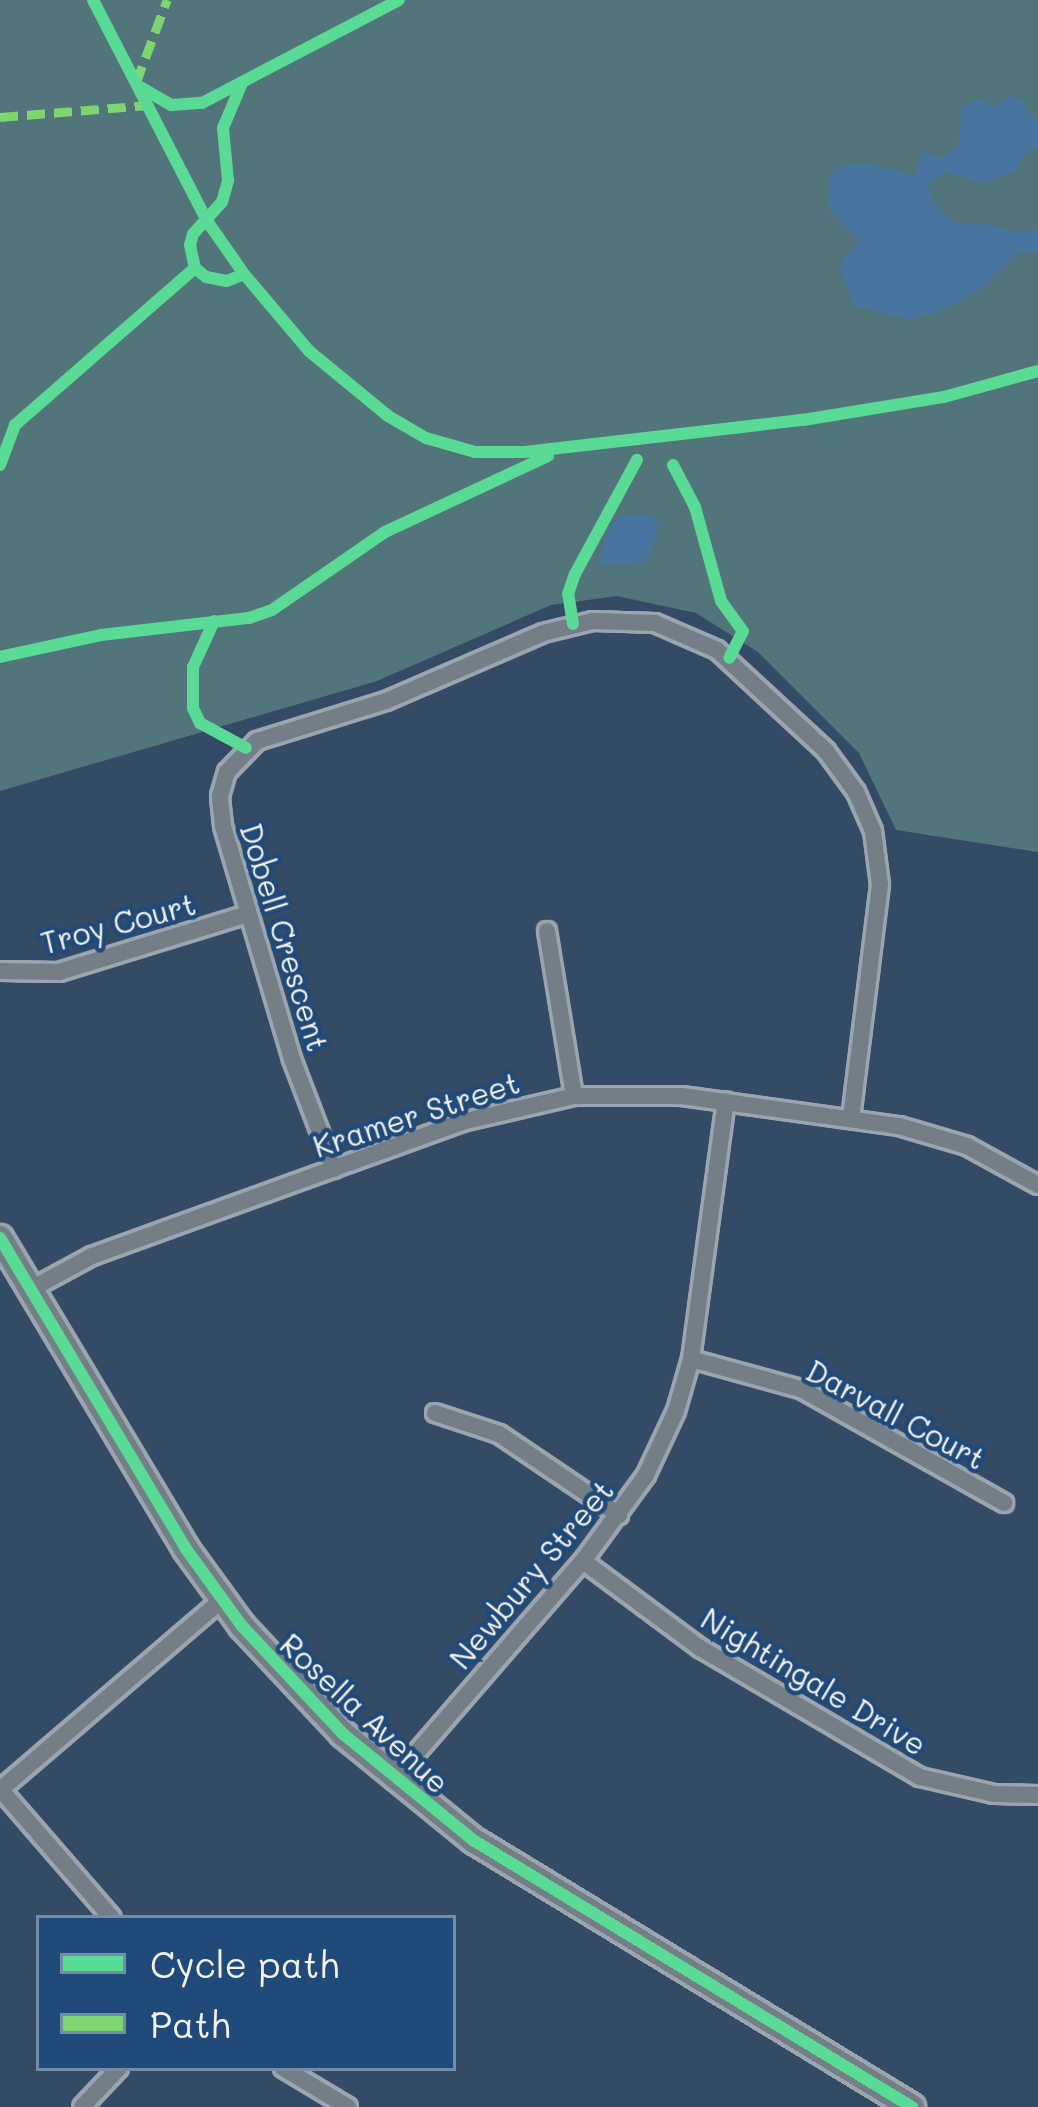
<!DOCTYPE html>
<html>
<head>
<meta charset="utf-8">
<style>
  body { margin:0 }
  #map { position:relative; width:1038px; height:2107px; overflow:hidden; background:#344b65; font-family:Mali,sans-serif }
  div>[style] { position:absolute }
  .green>* { inset:0; background:#52757c }
  .water>* { inset:0; background:#4876a0 }
  .roads { filter:drop-shadow(3px 0 #9ba5af) drop-shadow(-3px 0 #9ba5af) drop-shadow(0 3px #9ba5af) drop-shadow(0 -3px #9ba5af) }
  .street>* { height:16px; margin:-8px; padding:0 8px; transform-origin:8px; border-radius:8px; background:#737e87 }
  .secondary>* { height:24px; margin:-12px; padding:0 12px; transform-origin:12px; border-radius:12px; background:#737e87 }
  .quiet>* { height:9px; margin-top:-4.5px; transform-origin:0; background:repeating-linear-gradient(90deg,#7fd670 0 18px,transparent 0 27px) }
  .cycleway>* { height:12px; margin:-6px; padding:0 6px; transform-origin:6px; border-radius:6px; background:#5adb95 }
  span { translate:-50% -50%; white-space:nowrap; text-align:center; line-height:1.15; -webkit-text-stroke:9px #1f4a7a; paint-order:stroke }
  .street-label { font-size:30px; color:#f4f1e8 }
  .legend { position:absolute; left:36px; top:1915px; width:420px; height:156px; box-sizing:border-box; background:#1f4a7a; border:3px solid #748da6; margin:0; padding:15px 21px; list-style:none; font-size:36px; color:#f4f1e8 }
  .legend li { display:flex; align-items:center; gap:24px; height:60px }
  .legend b { width:60px; border:3px solid #748da6 }
</style>
</head>
<body>
<div id="map">
  <div class="green">
    <div style="clip-path:polygon(0 0,1038px 0,1038px 852px,896px 830px,859px 753px,758px 652px,696px 613px,617px 596px,551px 605px,377px 681px,0 791px)"></div>
  </div>
  <div class="water">
    <div style="clip-path:polygon(1010px 95px,1023px 101px,1038px 124px,1038px 146px,1025px 152px,1016px 170px,985px 183px,944px 172px,927px 185px,939px 211px,958px 224px,988px 224px,1017px 233px,1038px 230px,1038px 251px,1017px 254px,981px 289px,937px 313px,910px 319px,855px 306px,841px 269px,843px 258px,860px 243px,829px 209px,831px 174px,840px 167px,866px 163px,916px 176px,921px 152px,940px 158px,958px 148px,962px 105px,979px 99px,997px 107px)"></div>
    <div style="clip-path:polygon(629px 515px,650px 515px,659px 524px,647px 562px,599px 565px,607px 533px,616px 519px)"></div>
  </div>
  <div class="roads">
    <div class="street">
      <div style="left:547px;top:931px;width:167px;rotate:80.7deg"></div>
      <div style="left:2px;top:971px;width:57px;rotate:1deg"></div>
      <div style="left:59px;top:972px;width:198px;rotate:-17.1deg"></div>
      <div style="left:334px;top:1169px;width:118px;rotate:-110.9deg"></div>
      <div style="left:292px;top:1059px;width:243px;rotate:-106.5deg"></div>
      <div style="left:223px;top:826px;width:30px;rotate:-96deg"></div>
      <div style="left:220px;top:796px;width:25px;rotate:-74deg"></div>
      <div style="left:227px;top:772px;width:43px;rotate:-45.9deg"></div>
      <div style="left:257px;top:741px;width:135px;rotate:-17.2deg"></div>
      <div style="left:386px;top:701px;width:171px;rotate:-23.4deg"></div>
      <div style="left:543px;top:633px;width:51px;rotate:-13.5deg"></div>
      <div style="left:593px;top:621px;width:62px;rotate:1.8deg"></div>
      <div style="left:655px;top:623px;width:68px;rotate:23.5deg"></div>
      <div style="left:717px;top:650px;width:149px;rotate:42.8deg"></div>
      <div style="left:826px;top:751px;width:51px;rotate:53.8deg"></div>
      <div style="left:856px;top:792px;width:43px;rotate:66.4deg"></div>
      <div style="left:873px;top:831px;width:54px;rotate:82.6deg"></div>
      <div style="left:880px;top:885px;width:235px;rotate:97.1deg"></div>
      <div style="left:33px;top:1288px;width:67px;rotate:-28.5deg"></div>
      <div style="left:92px;top:1256px;width:394px;rotate:-19.9deg"></div>
      <div style="left:462px;top:1122px;width:115px;rotate:-13.1deg"></div>
      <div style="left:574px;top:1096px;width:108px"></div>
      <div style="left:682px;top:1096px;width:219px;rotate:7.9deg"></div>
      <div style="left:899px;top:1126px;width:71px;rotate:16.4deg"></div>
      <div style="left:967px;top:1146px;width:81px;rotate:28.8deg"></div>
      <div style="left:691px;top:1359px;width:114px;rotate:15.3deg"></div>
      <div style="left:801px;top:1389px;width:233px;rotate:29.3deg"></div>
      <div style="left:435px;top:1413px;width:67px;rotate:18.2deg"></div>
      <div style="left:499px;top:1434px;width:145px;rotate:34deg"></div>
      <div style="left:583px;top:1561px;width:146px;rotate:36.6deg"></div>
      <div style="left:700px;top:1648px;width:255px;rotate:30.4deg"></div>
      <div style="left:920px;top:1777px;width:76px;rotate:12.9deg"></div>
      <div style="left:994px;top:1794px;width:44px;rotate:1.3deg"></div>
      <div style="left:393px;top:1780px;width:290px;rotate:-49.1deg"></div>
      <div style="left:583px;top:1561px;width:107px;rotate:-53.8deg"></div>
      <div style="left:646px;top:1475px;width:71px;rotate:-64.9deg"></div>
      <div style="left:676px;top:1411px;width:54px;rotate:-73.9deg"></div>
      <div style="left:691px;top:1359px;width:260px;rotate:-82.3deg"></div>
      <div style="left:0;top:1790px;width:292px;rotate:-40.6deg"></div>
      <div style="left:1px;top:1790px;width:169px;rotate:49.1deg"></div>
      <div style="left:283px;top:2068px;width:76px;rotate:31deg"></div>
      <div style="left:82px;top:2107px;width:54px;rotate:-46.5deg"></div>
    </div>
    <div class="secondary">
      <div style="left:0;top:1238px;width:362px;rotate:59.1deg"></div>
      <div style="left:186px;top:1549px;width:95px;rotate:54deg"></div>
      <div style="left:242px;top:1626px;width:148px;rotate:46.9deg"></div>
      <div style="left:343px;top:1734px;width:168px;rotate:39.2deg"></div>
      <div style="left:473px;top:1840px;width:514px;rotate:31.31deg"></div>
    </div>
  </div>
  <div class="quiet">
    <div style="left:136px;top:83px;width:89px;rotate:-69.5deg"></div>
    <div style="left:0;top:117px;width:148px;rotate:-4.6deg"></div>
  </div>
  <div class="cycleway">
    <div style="left:93px;top:0;width:249px;rotate:62.7deg"></div>
    <div style="left:207px;top:221px;width:65px;rotate:55.1deg"></div>
    <div style="left:244px;top:274px;width:101px;rotate:49.8deg"></div>
    <div style="left:309px;top:351px;width:102px;rotate:39.4deg"></div>
    <div style="left:388px;top:416px;width:44px;rotate:30.1deg"></div>
    <div style="left:426px;top:438px;width:51px;rotate:15.9deg"></div>
    <div style="left:475px;top:452px;width:50px"></div>
    <div style="left:525px;top:452px;width:280px;rotate:-6.6deg"></div>
    <div style="left:803px;top:420px;width:143px;rotate:-9.3deg"></div>
    <div style="left:944px;top:397px;width:98px;rotate:-15.5deg"></div>
    <div style="left:242px;top:83px;width:49px;rotate:112.9deg"></div>
    <div style="left:223px;top:128px;width:53px;rotate:84.6deg"></div>
    <div style="left:228px;top:181px;width:22px;rotate:106deg"></div>
    <div style="left:222px;top:202px;width:43px;rotate:132.2deg"></div>
    <div style="left:193px;top:234px;width:11px;rotate:105deg"></div>
    <div style="left:190px;top:245px;width:24px;rotate:78deg"></div>
    <div style="left:195px;top:268px;width:14px;rotate:39deg"></div>
    <div style="left:206px;top:277px;width:21px;rotate:11deg"></div>
    <div style="left:227px;top:281px;width:18px;rotate:-22deg"></div>
    <div style="left:140px;top:87px;width:36px;rotate:30deg"></div>
    <div style="left:171px;top:105px;width:31px;rotate:-4deg"></div>
    <div style="left:202px;top:103px;width:222px;rotate:-27.6deg"></div>
    <div style="left:0;top:465px;width:43px;rotate:-69.4deg"></div>
    <div style="left:15px;top:425px;width:239px;rotate:-41.1deg"></div>
    <div style="left:673px;top:465px;width:47px;rotate:62.4deg"></div>
    <div style="left:695px;top:507px;width:98px;rotate:74.5deg"></div>
    <div style="left:721px;top:601px;width:37px;rotate:54deg"></div>
    <div style="left:743px;top:631px;width:30px;rotate:117deg"></div>
    <div style="left:214px;top:621px;width:51px;rotate:114.5deg"></div>
    <div style="left:193px;top:667px;width:41px;rotate:90deg"></div>
    <div style="left:193px;top:708px;width:17px;rotate:65deg"></div>
    <div style="left:200px;top:723px;width:52px;rotate:28.5deg"></div>
    <div style="left:573px;top:624px;width:30px;rotate:-99deg"></div>
    <div style="left:568px;top:594px;width:21px;rotate:-71deg"></div>
    <div style="left:575px;top:574px;width:130px;rotate:-61.5deg"></div>
    <div style="left:0;top:657px;width:103px;rotate:-12.3deg"></div>
    <div style="left:101px;top:635px;width:149px;rotate:-6.6deg"></div>
    <div style="left:249px;top:618px;width:24px;rotate:-19deg"></div>
    <div style="left:272px;top:610px;width:137px;rotate:-34.6deg"></div>
    <div style="left:385px;top:532px;width:180px;rotate:-25deg"></div>
    <div style="left:0;top:1238px;width:362px;rotate:59.1deg"></div>
    <div style="left:186px;top:1549px;width:95px;rotate:54deg"></div>
    <div style="left:242px;top:1626px;width:148px;rotate:46.9deg"></div>
    <div style="left:343px;top:1734px;width:168px;rotate:39.2deg"></div>
    <div style="left:473px;top:1840px;width:514px;rotate:31.31deg"></div>
  </div>
  <div class="street-label">
    <span style="left:118px;top:923px;rotate:-15deg">Troy Court</span>
    <span style="left:285px;top:937px;rotate:73deg">Dobell Crescent</span>
    <span style="left:416px;top:1114px;rotate:-18deg">Kramer Street</span>
    <span style="left:896px;top:1414px;rotate:28deg">Darvall Court</span>
    <span style="left:531px;top:1574px;rotate:-50deg">Newbury Street</span>
    <span style="left:814px;top:1681px;rotate:31deg">Nightingale Drive</span>
    <span style="left:365px;top:1713px;rotate:43deg">Rosella Avenue</span>
  </div>
  <ul class="legend">
  <li><b style="height:15px;background:#5adb95"></b>Cycle path</li>
  <li><b style="height:15px;background:#7fd670"></b>Path</li>
  </ul>
</div>
</body>
</html>
